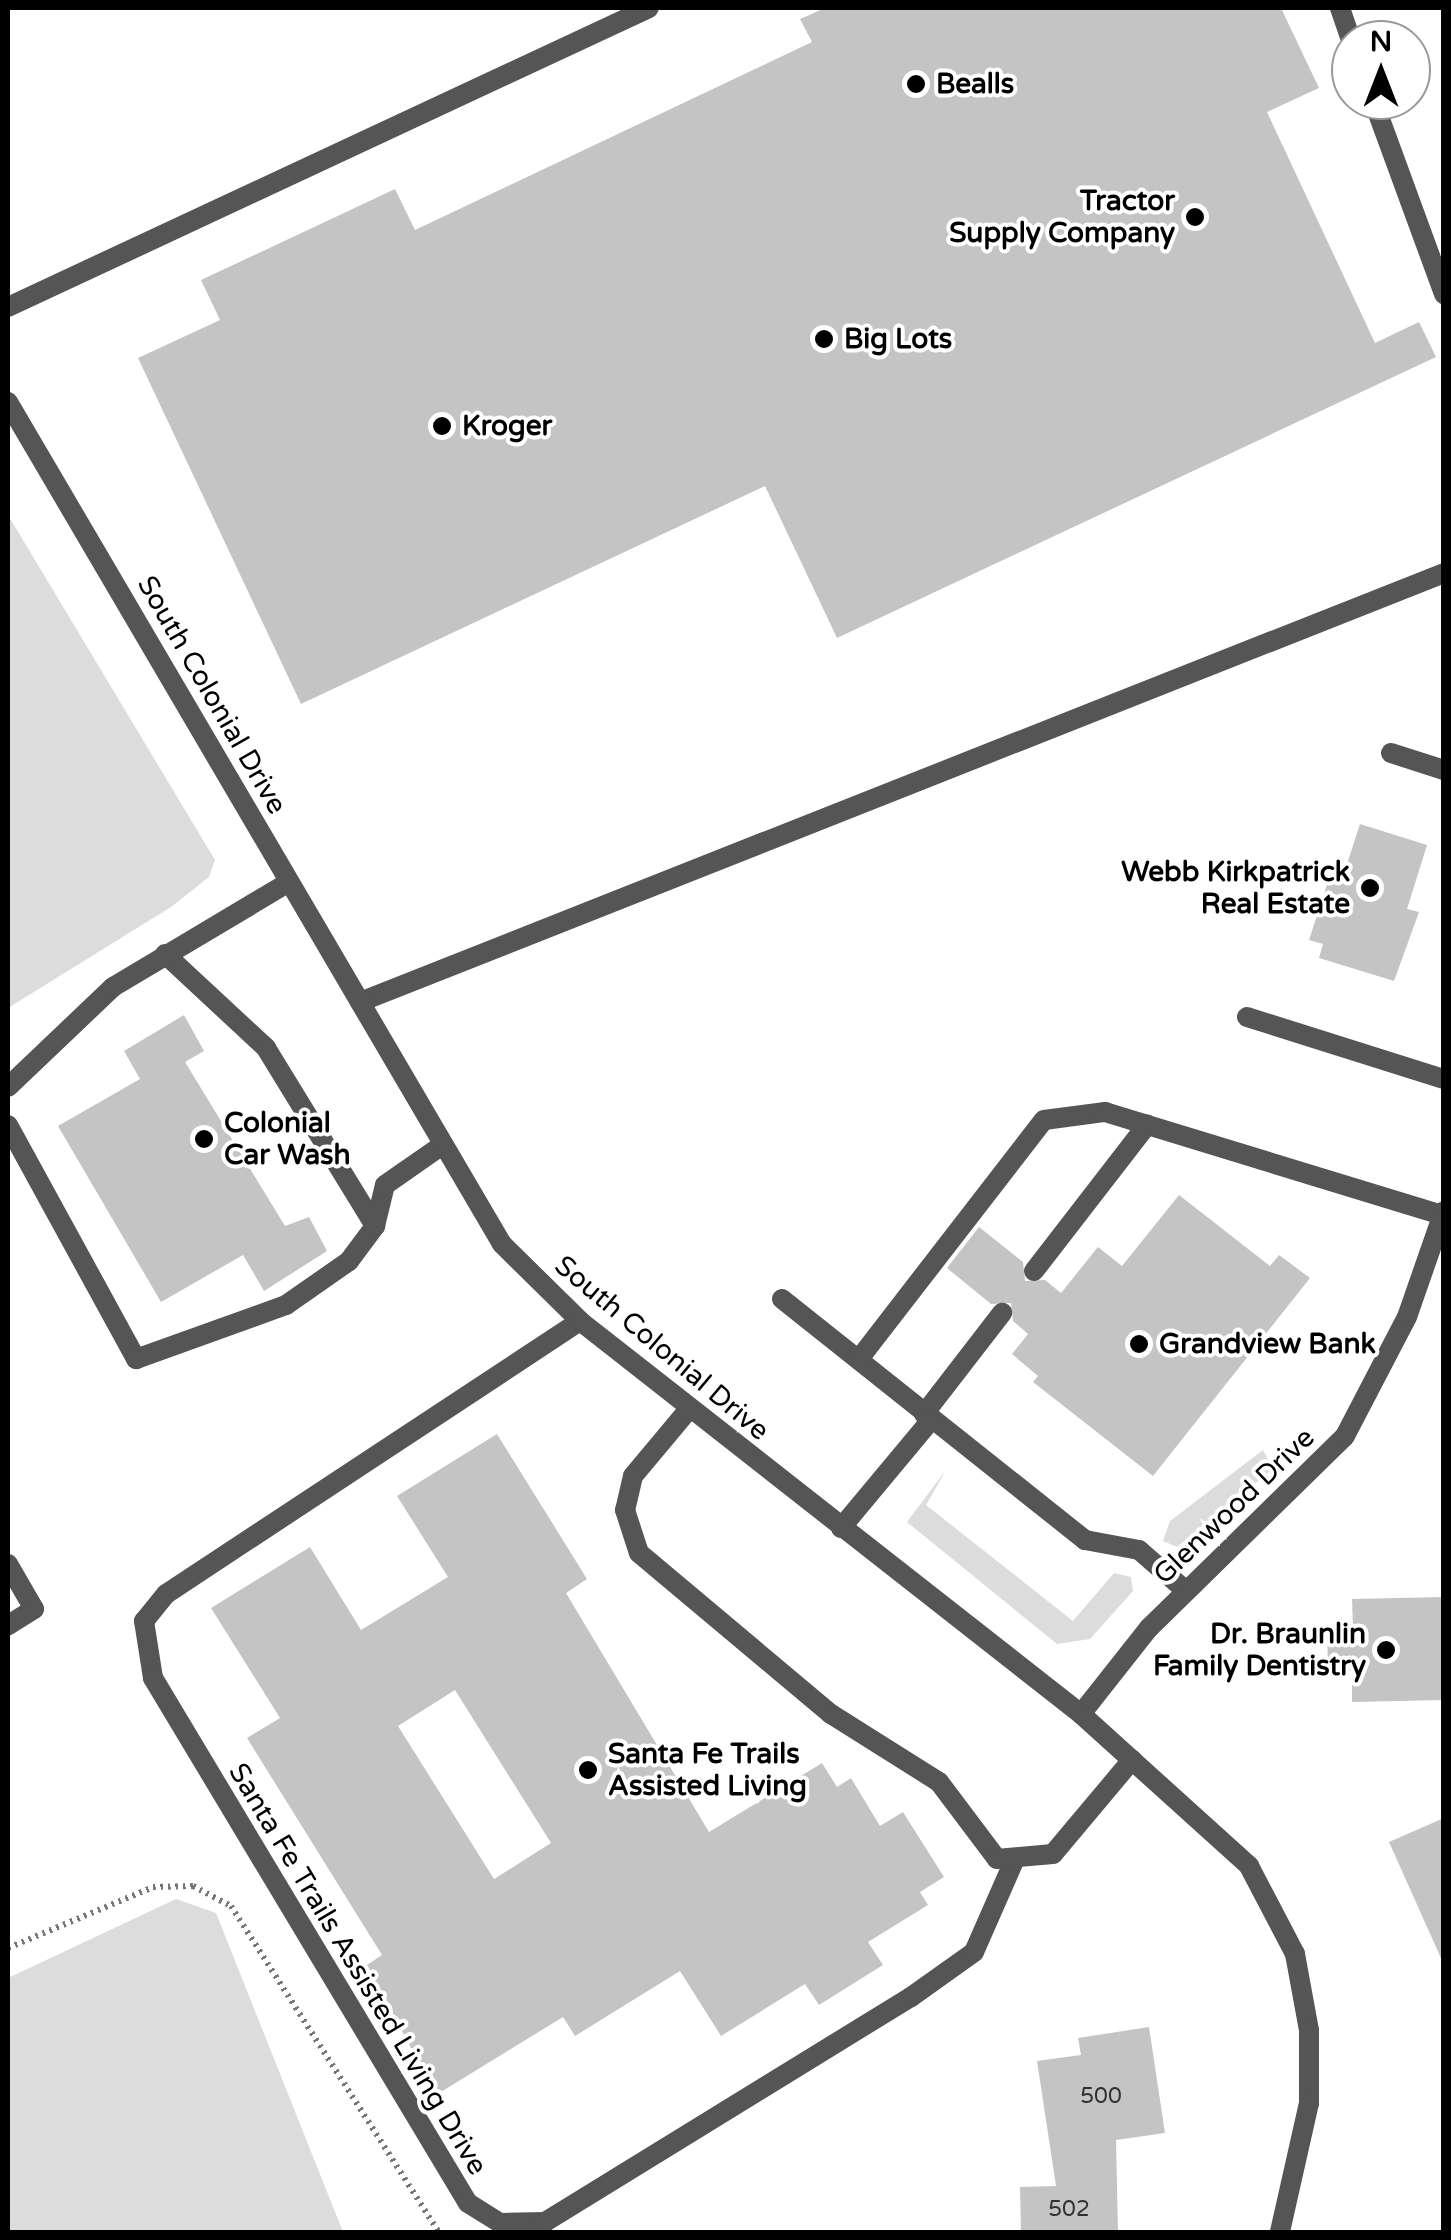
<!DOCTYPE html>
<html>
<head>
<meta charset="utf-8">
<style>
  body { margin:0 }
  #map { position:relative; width:1451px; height:2240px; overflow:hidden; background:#fff; font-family:"Varela Round",sans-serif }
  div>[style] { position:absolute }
  .green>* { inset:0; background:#dcdcdc }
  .building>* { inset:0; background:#c4c4c4 }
  .path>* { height:6px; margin-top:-3px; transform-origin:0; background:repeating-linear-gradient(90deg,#777 0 2.5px,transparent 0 7.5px) }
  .service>* { height:20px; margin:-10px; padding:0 10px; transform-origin:10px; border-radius:10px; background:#555 }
  .minor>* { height:20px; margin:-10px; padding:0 10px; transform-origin:10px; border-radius:10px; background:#555 }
  .tertiary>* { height:20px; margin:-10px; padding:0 10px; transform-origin:10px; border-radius:10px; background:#555 }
  .dots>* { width:28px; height:28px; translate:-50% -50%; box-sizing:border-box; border:5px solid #fff; border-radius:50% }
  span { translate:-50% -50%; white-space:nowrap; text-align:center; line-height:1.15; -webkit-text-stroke:8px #fff; paint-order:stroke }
  .number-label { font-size:22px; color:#313131 }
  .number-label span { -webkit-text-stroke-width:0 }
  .poi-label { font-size:28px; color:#000; font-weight:700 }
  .left { translate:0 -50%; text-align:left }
  .right { translate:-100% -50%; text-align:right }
  .street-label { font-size:28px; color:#000 }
  .frame { position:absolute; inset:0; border:10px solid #000; pointer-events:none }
  .north { position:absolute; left:1331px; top:20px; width:100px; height:100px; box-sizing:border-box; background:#fff; border:2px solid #999; border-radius:50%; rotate:0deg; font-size:28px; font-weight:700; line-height:40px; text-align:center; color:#000 }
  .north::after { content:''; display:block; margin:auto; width:35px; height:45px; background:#000; clip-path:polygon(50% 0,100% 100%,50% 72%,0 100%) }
</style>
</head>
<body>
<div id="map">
  <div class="green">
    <div style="clip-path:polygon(8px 515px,215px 860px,209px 877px,171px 907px,8px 1008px)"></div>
    <div style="clip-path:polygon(1263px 1450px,1273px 1469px,1177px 1547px,1163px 1541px,1170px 1521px)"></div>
    <div style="clip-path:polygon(946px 1470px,926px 1505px,1073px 1621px,1114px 1573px,1131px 1577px,1133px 1591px,1090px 1639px,1057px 1644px,907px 1522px)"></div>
    <div style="clip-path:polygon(176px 1899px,216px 1913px,343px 2232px,8px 2232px,8px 1978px)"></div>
  </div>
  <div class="building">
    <div style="clip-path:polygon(825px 8px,1281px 8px,1319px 88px,1267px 112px,1375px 343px,1419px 322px,1436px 357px,837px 638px,765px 486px,301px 704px,138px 358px,220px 320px,201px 280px,395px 189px,415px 230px,812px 42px,800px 19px)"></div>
    <div style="clip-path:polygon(1360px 824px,1427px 845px,1407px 909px,1419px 912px,1394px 981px,1319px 958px,1323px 944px,1309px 940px,1334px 863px,1346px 867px)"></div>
    <div style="clip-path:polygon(184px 1015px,204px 1051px,185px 1062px,285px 1226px,309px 1217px,327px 1251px,264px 1291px,243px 1255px,161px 1302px,58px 1126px,140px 1079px,124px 1051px)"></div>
    <div style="clip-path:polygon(1179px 1195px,1270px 1266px,1279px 1255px,1310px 1278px,1153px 1476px,1033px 1382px,1038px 1376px,1012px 1354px,1028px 1334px,1013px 1321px,1011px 1303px,991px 1304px,947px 1268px,979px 1227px,1023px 1262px,1025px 1281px,1045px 1280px,1061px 1293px,1098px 1247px,1122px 1266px)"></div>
    <div style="clip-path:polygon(evenodd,497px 1434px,587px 1579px,566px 1593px,709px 1832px,822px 1763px,837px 1787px,851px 1778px,880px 1826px,903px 1812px,944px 1877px,920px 1892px,928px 1905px,868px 1942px,883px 1965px,819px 2005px,805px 1984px,721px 2036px,680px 1971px,575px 2036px,563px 2017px,436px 2095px,367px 1965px,382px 1955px,247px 1738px,280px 1718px,211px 1608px,310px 1547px,361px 1630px,448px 1577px,397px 1496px,497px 1434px,455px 1690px,551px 1843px,494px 1879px,398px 1726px,455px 1690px)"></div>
    <div style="clip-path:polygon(1444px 1597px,1444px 1700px,1352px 1702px,1352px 1671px,1328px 1672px,1327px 1628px,1353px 1628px,1352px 1599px)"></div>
    <div style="clip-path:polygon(1444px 1818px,1444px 1965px,1389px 1842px)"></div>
    <div style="clip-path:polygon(1149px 2027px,1165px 2133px,1116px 2140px,1118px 2232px,1021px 2232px,1020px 2187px,1056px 2186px,1037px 2061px,1081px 2055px,1078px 2038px)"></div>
  </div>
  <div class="path">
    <div style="left:8px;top:1948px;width:157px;rotate:-22.8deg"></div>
    <div style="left:153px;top:1887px;width:40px;rotate:-1.4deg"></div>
    <div style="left:193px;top:1886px;width:43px;rotate:27.8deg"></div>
    <div style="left:231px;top:1906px;width:387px;rotate:57.5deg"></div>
  </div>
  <div class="service">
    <div style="left:1340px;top:8px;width:34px;rotate:71deg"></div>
    <div style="left:1373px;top:100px;width:207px;rotate:69.9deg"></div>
    <div style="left:8px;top:307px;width:707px;rotate:-25.01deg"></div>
    <div style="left:1391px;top:753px;width:56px;rotate:17.8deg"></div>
    <div style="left:165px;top:954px;width:138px;rotate:42.9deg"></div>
    <div style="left:266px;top:1048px;width:209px;rotate:58.5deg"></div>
    <div style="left:1247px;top:1017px;width:207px;rotate:17.5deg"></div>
    <div style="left:8px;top:1087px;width:145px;rotate:-43.6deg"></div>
    <div style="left:113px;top:987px;width:205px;rotate:-30.8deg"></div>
    <div style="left:8px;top:1125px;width:267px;rotate:61.3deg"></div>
    <div style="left:136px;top:1359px;width:159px;rotate:-19.8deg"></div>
    <div style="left:286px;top:1305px;width:77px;rotate:-34.9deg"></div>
    <div style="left:349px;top:1261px;width:44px;rotate:-53.4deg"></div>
    <div style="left:375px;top:1226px;width:42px;rotate:-76.3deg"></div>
    <div style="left:385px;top:1185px;width:68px;rotate:-34.9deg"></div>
    <div style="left:1034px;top:1271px;width:185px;rotate:-52.3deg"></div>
    <div style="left:782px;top:1299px;width:387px;rotate:38.5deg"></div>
    <div style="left:1085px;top:1540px;width:55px;rotate:10.5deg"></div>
    <div style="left:1139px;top:1550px;width:61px;rotate:41deg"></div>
    <div style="left:580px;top:1321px;width:496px;rotate:146.6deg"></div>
    <div style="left:166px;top:1594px;width:35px;rotate:129deg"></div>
    <div style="left:144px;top:1621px;width:58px;rotate:81deg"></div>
    <div style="left:153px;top:1678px;width:612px;rotate:59.04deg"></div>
    <div style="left:468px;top:2203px;width:38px;rotate:32deg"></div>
    <div style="left:500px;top:2223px;width:45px;rotate:-1.3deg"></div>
    <div style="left:545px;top:2222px;width:430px;rotate:-31.6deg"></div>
    <div style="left:911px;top:1997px;width:77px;rotate:-35.5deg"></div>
    <div style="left:974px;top:1952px;width:97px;rotate:-66.3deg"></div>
    <div style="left:859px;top:1359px;width:302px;rotate:-52.3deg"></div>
    <div style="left:1044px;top:1120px;width:62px;rotate:-7.5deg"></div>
    <div style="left:1105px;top:1112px;width:352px;rotate:17deg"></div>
    <div style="left:689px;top:1409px;width:87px;rotate:129.9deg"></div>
    <div style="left:633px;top:1476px;width:35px;rotate:103deg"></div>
    <div style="left:625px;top:1510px;width:45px;rotate:72deg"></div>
    <div style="left:639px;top:1553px;width:251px;rotate:40deg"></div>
    <div style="left:831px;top:1714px;width:128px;rotate:32.2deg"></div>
    <div style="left:939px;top:1782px;width:96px;rotate:53deg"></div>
    <div style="left:997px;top:1859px;width:56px;rotate:-5.1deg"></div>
    <div style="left:1053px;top:1854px;width:123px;rotate:-50deg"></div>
    <div style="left:924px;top:1414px;width:128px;rotate:-52.3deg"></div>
    <div style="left:841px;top:1528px;width:141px;rotate:-50.2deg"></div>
    <div style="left:8px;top:1564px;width:52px;rotate:60deg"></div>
    <div style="left:34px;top:1609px;width:31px;rotate:148deg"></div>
  </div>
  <div class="minor">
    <div style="left:360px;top:1002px;width:1166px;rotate:-21.59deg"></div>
    <div style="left:1081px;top:1714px;width:110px;rotate:-51.7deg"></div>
    <div style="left:1149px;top:1628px;width:274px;rotate:-44.4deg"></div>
    <div style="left:1345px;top:1436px;width:134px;rotate:-62.5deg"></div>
    <div style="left:1407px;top:1317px;width:112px;rotate:-70.8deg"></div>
  </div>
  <div class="tertiary">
    <div style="left:8px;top:402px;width:976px;rotate:59.6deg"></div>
    <div style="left:502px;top:1244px;width:110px;rotate:44.6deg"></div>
    <div style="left:580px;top:1321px;width:637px;rotate:38.11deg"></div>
    <div style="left:1081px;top:1714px;width:227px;rotate:42.1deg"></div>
    <div style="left:1249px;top:1866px;width:99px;rotate:62.4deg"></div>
    <div style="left:1295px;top:1954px;width:77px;rotate:79.6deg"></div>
    <div style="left:1309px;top:2030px;width:73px;rotate:90deg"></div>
    <div style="left:1309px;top:2103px;width:132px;rotate:102.7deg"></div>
  </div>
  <div class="dots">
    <div style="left:916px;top:84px;background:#000"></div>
    <div style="left:1195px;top:217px;background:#000"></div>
    <div style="left:824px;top:339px;background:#000"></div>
    <div style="left:442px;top:426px;background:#000"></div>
    <div style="left:1370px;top:888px;background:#000"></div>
    <div style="left:204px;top:1139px;background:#000"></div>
    <div style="left:1139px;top:1344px;background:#000"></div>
    <div style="left:1386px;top:1650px;background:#000"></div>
    <div style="left:588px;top:1770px;background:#000"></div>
  </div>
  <div class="number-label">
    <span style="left:1101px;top:2097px">500</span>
    <span style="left:1069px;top:2210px">502</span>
  </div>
  <div class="poi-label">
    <span class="left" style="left:936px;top:84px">Bealls</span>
    <span class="right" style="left:1175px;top:217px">Tractor<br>Supply Company</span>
    <span class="left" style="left:844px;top:339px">Big Lots</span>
    <span class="left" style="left:462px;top:426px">Kroger</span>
    <span class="right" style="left:1350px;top:888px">Webb Kirkpatrick<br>Real Estate</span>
    <span class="left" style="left:224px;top:1139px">Colonial<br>Car Wash</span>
    <span class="left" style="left:1159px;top:1344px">Grandview Bank</span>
    <span class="right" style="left:1366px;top:1650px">Dr. Braunlin<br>Family Dentistry</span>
    <span class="left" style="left:608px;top:1770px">Santa Fe Trails<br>Assisted Living</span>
  </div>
  <div class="street-label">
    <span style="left:212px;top:695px;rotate:60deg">South Colonial Drive</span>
    <span style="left:662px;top:1348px;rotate:40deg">South Colonial Drive</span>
    <span style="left:1234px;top:1506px;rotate:-44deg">Glenwood Drive</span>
    <span style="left:358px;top:1969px;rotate:59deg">Santa Fe Trails Assisted Living Drive</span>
  </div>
  <div class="frame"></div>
  <div class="north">N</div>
</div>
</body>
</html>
